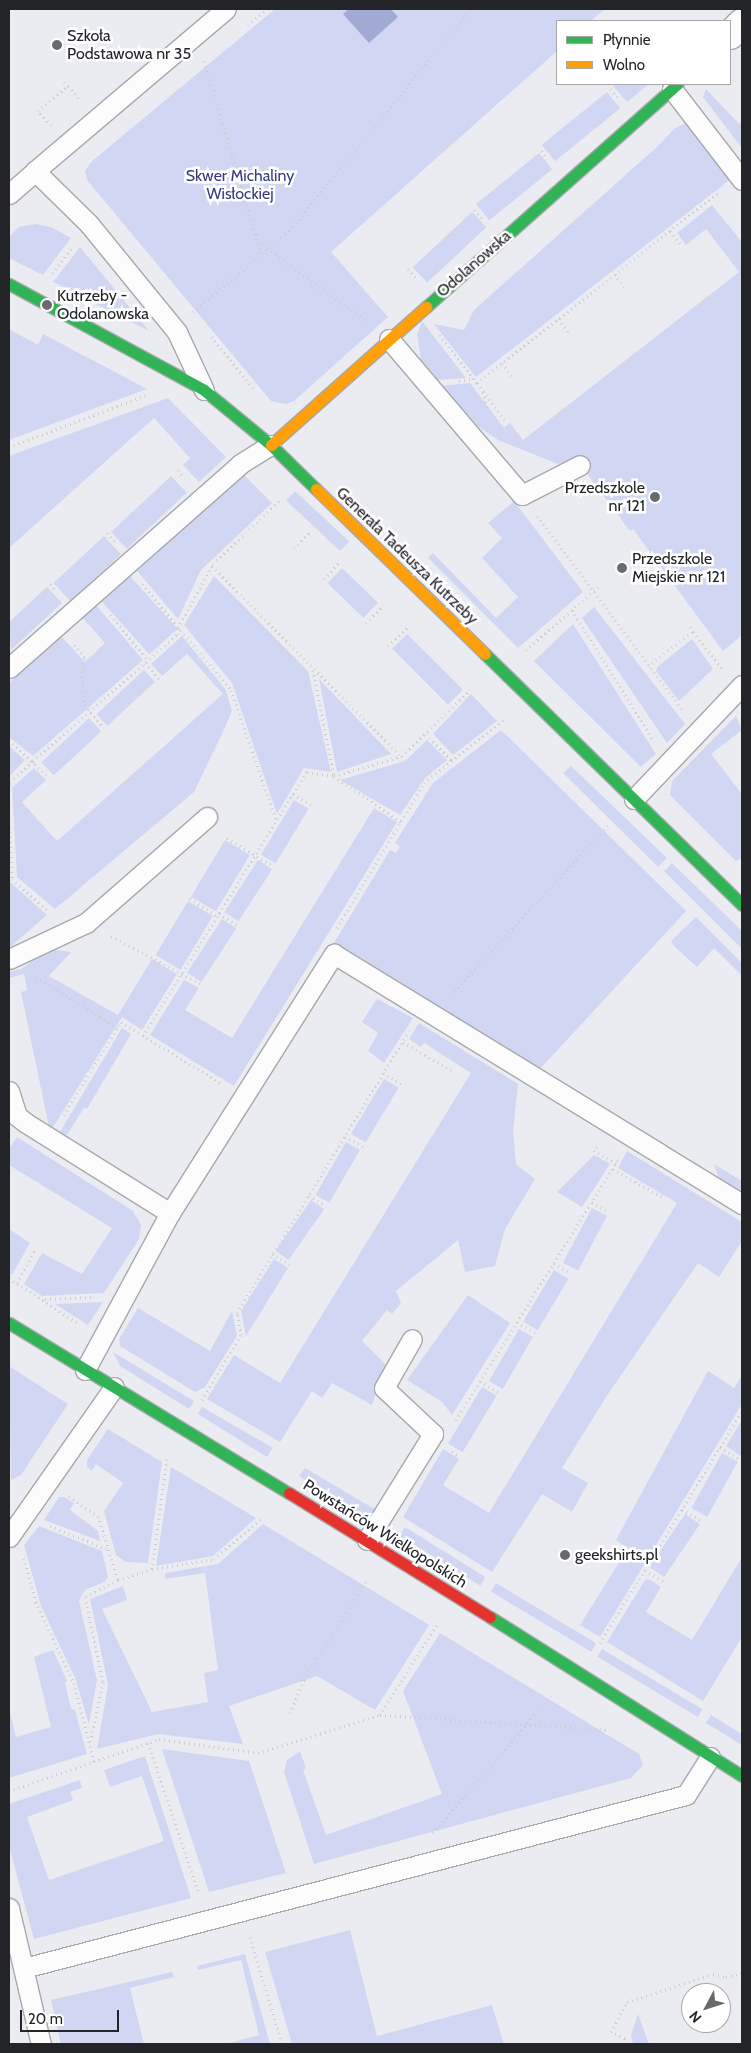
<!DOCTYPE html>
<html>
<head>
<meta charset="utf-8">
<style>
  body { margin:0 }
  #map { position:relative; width:751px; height:2053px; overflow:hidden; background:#ebecf1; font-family:Cabin,sans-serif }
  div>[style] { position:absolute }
  .green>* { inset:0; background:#d1d7f2; transform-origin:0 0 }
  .water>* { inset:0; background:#a1aad2 }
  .path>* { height:3px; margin-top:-1.5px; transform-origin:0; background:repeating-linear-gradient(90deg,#cdcdce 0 1px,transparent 0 5px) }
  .roads { filter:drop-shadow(1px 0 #a7a8ab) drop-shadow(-1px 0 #a7a8ab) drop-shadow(0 1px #a7a8ab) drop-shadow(0 -1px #a7a8ab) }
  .lane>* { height:19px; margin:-9.5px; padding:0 9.5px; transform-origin:9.5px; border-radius:9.5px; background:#fcfcfd }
  .street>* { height:28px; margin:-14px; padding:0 14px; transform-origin:14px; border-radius:14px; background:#fcfcfd }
  .fast>* { height:11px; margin:-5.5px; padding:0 5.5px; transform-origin:5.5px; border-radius:5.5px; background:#30b455 }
  .slow>* { height:11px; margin:-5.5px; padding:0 5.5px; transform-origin:5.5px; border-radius:5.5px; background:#ff9f0a }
  .jam>* { height:11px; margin:-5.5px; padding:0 5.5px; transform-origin:5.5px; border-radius:5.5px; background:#e5322d }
  .dots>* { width:14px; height:14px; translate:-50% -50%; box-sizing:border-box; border:2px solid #fff; border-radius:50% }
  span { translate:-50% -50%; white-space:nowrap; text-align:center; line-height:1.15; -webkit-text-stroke:5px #fff; paint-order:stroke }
  .poi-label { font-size:16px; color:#232427 }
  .left { translate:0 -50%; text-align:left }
  .right { translate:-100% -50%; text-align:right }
  .park-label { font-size:16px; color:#343c81 }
  .street-label { font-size:16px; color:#232427 }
  .frame { position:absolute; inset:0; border:10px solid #232427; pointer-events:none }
  .legend { position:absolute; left:556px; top:20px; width:175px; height:65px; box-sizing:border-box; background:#fff; border:1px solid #a7a7a9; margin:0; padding:6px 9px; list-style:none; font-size:15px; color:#232427 }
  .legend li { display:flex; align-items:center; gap:10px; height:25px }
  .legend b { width:25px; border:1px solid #a7a7a9 }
  .north { position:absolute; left:681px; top:1983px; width:50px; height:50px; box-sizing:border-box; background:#fff; border:1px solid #a7a7a9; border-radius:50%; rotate:230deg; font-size:14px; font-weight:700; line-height:20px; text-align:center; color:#232427 }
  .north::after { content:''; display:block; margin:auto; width:18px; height:22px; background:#696a6e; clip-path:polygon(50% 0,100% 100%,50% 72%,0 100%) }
  .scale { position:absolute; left:20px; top:2010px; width:99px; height:22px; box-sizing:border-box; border:2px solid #232427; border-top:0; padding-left:6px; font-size:15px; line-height:18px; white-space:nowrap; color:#232427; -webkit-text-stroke:4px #fff; paint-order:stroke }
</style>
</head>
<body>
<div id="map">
  <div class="green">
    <div style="clip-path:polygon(275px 9px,605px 9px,591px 21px,557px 21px,557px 51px,331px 252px,388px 317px,294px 401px,286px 404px,271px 401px,87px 180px,85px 171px,91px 162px)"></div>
    <div style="clip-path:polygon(616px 84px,649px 84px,627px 102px,613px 86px)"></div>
    <div style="clip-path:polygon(706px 89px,739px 124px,742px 121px,741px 147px,703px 97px)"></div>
    <div style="left:607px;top:92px;width:21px;height:84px;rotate:51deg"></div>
    <div style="clip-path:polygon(686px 123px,694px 129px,731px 179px,476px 377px,434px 324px,464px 330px,474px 310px,658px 146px,675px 128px)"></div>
    <div style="left:539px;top:153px;width:21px;height:81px;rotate:51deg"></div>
    <div style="clip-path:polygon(712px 205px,742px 242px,742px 635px,723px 651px,633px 529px,630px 531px,576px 459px,558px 464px,498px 440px,479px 427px,442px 386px,470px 383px,504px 428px,510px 423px,523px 440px,739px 272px,706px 229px,686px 245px,677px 233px)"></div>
    <div style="left:472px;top:212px;width:21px;height:81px;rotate:47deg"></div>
    <div style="clip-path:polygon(35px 224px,51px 227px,71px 238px,43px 275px,9px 258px,9px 237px,19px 227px)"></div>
    <div style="clip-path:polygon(80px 247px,149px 331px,53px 282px)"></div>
    <div style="clip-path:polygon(422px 321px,466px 378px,438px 380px,421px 360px,417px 335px)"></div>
    <div style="clip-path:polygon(9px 329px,38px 345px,43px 334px,147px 389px,9px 440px)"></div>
    <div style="clip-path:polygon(168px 398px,226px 457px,199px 482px,183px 465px,190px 458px,154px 418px,9px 548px,9px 456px)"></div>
    <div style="clip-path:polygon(244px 475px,272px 503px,201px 570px,178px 619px,137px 571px)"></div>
    <div style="left:171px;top:476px;width:23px;height:82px;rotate:47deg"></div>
    <div style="left:295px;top:491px;width:74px;height:13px;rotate:43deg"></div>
    <div style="clip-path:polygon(514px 501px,583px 592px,518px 648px,428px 558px,433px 553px,496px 618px,518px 597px,482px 558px,502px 538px,488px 523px)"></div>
    <div style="left:104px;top:536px;width:25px;height:69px;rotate:47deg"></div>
    <div style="left:342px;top:568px;width:50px;height:21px;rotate:44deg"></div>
    <div style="left:130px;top:576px;width:71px;height:38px;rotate:48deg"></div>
    <div style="clip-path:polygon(214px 576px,308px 671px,331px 772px,304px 768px,277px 814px,232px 683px,184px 625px)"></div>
    <div style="clip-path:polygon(47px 587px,62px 603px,11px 650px,9px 622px)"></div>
    <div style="clip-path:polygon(96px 605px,143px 660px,33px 756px,9px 737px,9px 683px,61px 636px,85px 662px,105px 643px,82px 617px)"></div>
    <div style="clip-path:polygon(594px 607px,685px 724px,667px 743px,582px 618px)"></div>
    <div style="clip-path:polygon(573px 624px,656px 754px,641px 767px,534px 661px)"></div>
    <div style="left:407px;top:634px;width:79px;height:21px;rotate:45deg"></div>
    <div style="clip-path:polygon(182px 636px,226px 690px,232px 711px,222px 734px,194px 792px,55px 909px,17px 877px,12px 788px,34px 768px,46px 780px,22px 802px,57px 841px,223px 694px,187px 654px,162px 676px,151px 664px)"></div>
    <div style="clip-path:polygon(692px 639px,713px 669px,679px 701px,656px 671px,657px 667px)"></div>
    <div style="left:144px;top:670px;width:16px;height:65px;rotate:47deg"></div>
    <div style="clip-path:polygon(319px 679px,391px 754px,337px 772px)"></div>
    <div style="clip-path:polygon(471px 694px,497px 721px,453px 755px,433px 734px)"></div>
    <div style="clip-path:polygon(736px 716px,742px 730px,711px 754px,742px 794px,742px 858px,736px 861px,670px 795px,672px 781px)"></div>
    <div style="left:89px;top:718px;width:18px;height:65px;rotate:47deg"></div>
    <div style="clip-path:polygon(501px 730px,686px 911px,540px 1069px,348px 950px,342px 955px,331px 948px,390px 850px,396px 853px,400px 846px,395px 843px,433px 783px)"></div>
    <div style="clip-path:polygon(427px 740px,447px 760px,425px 778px,400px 815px,340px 780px,405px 761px)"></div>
    <div style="clip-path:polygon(9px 746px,25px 760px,9px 777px)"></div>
    <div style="clip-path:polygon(571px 766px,667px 858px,658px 867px,563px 773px)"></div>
    <div style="left:294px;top:800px;width:17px;height:64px;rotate:31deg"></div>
    <div style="clip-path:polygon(374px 808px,397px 822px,234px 1086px,150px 1035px,184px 980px,199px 988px,185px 1010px,232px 1038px)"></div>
    <div style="left:225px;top:840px;width:29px;height:66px;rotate:31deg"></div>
    <div style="left:258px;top:860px;width:17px;height:62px;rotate:33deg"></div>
    <div style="clip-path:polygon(672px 863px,742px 931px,742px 949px,664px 871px)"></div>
    <div style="clip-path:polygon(9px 881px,47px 915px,9px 948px)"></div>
    <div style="left:188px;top:901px;width:29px;height:63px;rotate:31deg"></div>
    <div style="clip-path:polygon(696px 917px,742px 963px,742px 976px,714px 948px,697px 967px,675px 947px,671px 941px)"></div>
    <div style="left:222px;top:919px;width:17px;height:64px;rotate:33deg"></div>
    <div style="clip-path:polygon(50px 949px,71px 952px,49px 976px,118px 1015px,152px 959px,177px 974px,142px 1030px,122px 1017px,52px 1129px,49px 1127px,21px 992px,27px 990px,24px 974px,9px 978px,9px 972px,21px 969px)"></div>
    <div style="clip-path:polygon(377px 999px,413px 1018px,384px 1063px,368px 1051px,378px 1033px,362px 1022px)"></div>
    <div style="clip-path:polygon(419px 1023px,518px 1084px,513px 1131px,516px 1164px,535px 1179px,505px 1229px,495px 1266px,465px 1272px,458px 1240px,396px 1291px,401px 1303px,392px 1314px,387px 1310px,362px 1341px,385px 1364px,372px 1405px,332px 1383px,322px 1398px,312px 1391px,280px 1442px,207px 1399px,234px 1355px,280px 1383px,471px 1073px,424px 1043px,421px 1047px,409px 1039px)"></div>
    <div style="clip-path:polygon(122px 1028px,131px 1034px,87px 1109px,84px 1108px,67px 1135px,60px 1132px)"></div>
    <div style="left:384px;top:1079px;width:17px;height:64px;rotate:31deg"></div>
    <div style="clip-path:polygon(17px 1137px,133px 1211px,141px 1225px,139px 1239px,104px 1293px,42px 1296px,24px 1284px,42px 1253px,82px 1274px,112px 1228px,9px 1165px,9px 1149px)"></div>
    <div style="left:346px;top:1142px;width:16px;height:61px;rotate:30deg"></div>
    <div style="clip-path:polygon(627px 1151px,742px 1222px,742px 1241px,719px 1277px,698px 1263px,606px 1397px,562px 1468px,588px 1483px,572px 1512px,542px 1494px,492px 1572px,403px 1517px,443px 1449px,459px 1459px,443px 1485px,489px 1513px,677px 1203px,618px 1168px)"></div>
    <div style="clip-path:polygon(594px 1155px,610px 1164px,582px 1207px,557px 1192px)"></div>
    <div style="clip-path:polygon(714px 1164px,742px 1181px,742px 1194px,719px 1178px)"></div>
    <div style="left:311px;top:1200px;width:16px;height:62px;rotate:35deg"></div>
    <div style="left:592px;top:1208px;width:17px;height:62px;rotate:28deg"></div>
    <div style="clip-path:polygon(9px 1229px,30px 1243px,12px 1275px,9px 1273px)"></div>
    <div style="clip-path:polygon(274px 1259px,288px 1268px,246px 1336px,241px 1311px)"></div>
    <div style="left:554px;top:1270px;width:17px;height:60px;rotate:31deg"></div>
    <div style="clip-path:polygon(468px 1295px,510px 1323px,452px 1415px,442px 1402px,407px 1380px)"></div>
    <div style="clip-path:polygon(103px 1302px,88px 1325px,55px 1304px)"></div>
    <div style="clip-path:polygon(138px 1308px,210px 1351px,232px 1311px,237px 1336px,205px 1387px,195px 1392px,120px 1346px,119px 1339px)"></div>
    <div style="left:519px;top:1329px;width:16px;height:60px;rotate:30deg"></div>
    <div style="clip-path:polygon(113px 1352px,194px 1401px,189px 1409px,120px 1366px)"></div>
    <div style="clip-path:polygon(9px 1366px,68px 1404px,21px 1475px,11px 1480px)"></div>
    <div style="clip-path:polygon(708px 1371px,734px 1388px,742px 1375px,742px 1404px,600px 1637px,580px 1625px,628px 1548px,616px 1540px)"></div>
    <div style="left:482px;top:1387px;width:17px;height:66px;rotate:31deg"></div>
    <div style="clip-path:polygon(202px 1407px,273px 1448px,267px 1457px,198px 1414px)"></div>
    <div style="clip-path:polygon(742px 1420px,742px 1454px,741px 1456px,726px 1446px)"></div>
    <div style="clip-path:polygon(108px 1429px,162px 1462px,148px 1563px,126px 1562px,116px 1555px,104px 1511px,123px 1483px,96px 1464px,92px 1471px,87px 1467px,87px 1460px)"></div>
    <div style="left:722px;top:1453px;width:18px;height:63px;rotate:29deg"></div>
    <div style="clip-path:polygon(171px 1467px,256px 1518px,213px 1556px,156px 1566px)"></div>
    <div style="clip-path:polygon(305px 1468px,376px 1510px,370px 1520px,299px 1476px)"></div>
    <div style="clip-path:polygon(59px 1497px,64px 1497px,74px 1503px,70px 1510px,98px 1531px,100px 1541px,44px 1520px)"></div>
    <div style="left:685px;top:1514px;width:18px;height:64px;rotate:34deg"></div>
    <div style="clip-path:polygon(263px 1524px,429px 1625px,375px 1710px,317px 1676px,229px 1706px,243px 1744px,158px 1734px,97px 1749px,108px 1685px,90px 1599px,123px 1586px,127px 1600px,102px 1609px,152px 1712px,208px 1702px,204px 1673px,218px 1670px,205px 1573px,165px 1579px,165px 1573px,218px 1564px)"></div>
    <div style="clip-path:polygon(39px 1526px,102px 1551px,108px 1577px,104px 1582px,85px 1590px,79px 1601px,97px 1680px,89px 1725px,76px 1680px,41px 1606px,24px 1545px)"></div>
    <div style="left:405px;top:1527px;width:95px;height:10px;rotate:32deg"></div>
    <div style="clip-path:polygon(742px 1557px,742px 1637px,703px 1701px,607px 1642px,645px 1580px,649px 1579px,661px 1587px,646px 1612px,692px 1640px)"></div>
    <div style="left:496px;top:1583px;width:117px;height:10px;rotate:31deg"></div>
    <div style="clip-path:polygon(440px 1633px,639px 1754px,643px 1765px,631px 1778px,314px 1864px,284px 1772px,287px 1760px,300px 1751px,306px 1768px,303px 1770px,326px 1835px,442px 1794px,403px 1691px)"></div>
    <div style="left:602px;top:1649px;width:117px;height:9px;rotate:31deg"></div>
    <div style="clip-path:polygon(53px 1650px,67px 1681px,65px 1683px,71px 1709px,75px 1710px,87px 1754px,9px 1778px,9px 1709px,16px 1737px,51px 1727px,34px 1657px)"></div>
    <div style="clip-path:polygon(711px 1715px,742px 1734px,742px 1745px,706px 1723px)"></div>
    <div style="clip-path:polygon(162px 1749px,249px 1761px,286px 1873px,209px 1892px)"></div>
    <div style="clip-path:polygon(145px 1756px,191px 1898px,34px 1939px,9px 1846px,9px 1804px,80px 1780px,82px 1788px,70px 1792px,73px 1800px,27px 1817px,49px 1880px,164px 1841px,142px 1776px,110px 1787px,104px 1770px)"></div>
    <div style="clip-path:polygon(350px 1930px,377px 2036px,492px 2005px,504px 2044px,292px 2044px,265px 1952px)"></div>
    <div style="clip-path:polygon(245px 1954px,270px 2044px,226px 2044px,259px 2035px,241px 1960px,198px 1970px,197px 1966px)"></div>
    <div style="clip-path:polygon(172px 1972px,174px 1977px,130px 1988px,144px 2044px,61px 2044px,51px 2000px)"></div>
    <div style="clip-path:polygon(638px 2014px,649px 2044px,633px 2044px,631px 2035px)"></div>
  </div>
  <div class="water">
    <div style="clip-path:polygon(349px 9px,391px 9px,398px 17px,369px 43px,343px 14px)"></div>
  </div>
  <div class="path">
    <div style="left:248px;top:25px;width:26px;rotate:-39deg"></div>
    <div style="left:204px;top:61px;width:200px;rotate:73.5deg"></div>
    <div style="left:68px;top:86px;width:16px;rotate:50deg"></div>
    <div style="left:610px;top:89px;width:11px;rotate:49deg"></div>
    <div style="left:51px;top:125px;width:19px;rotate:-133deg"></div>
    <div style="left:38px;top:111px;width:39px;rotate:-40deg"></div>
    <div style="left:68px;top:86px;width:7px;rotate:-135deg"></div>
    <div style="left:541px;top:151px;width:10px;rotate:53deg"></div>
    <div style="left:474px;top:210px;width:11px;rotate:49deg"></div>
    <div style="left:670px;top:231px;width:20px;rotate:53deg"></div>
    <div style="left:267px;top:248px;width:122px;rotate:36.3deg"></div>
    <div style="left:408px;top:269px;width:11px;rotate:49deg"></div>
    <div style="left:52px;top:273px;width:34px;rotate:-52deg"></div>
    <div style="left:615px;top:274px;width:20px;rotate:57deg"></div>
    <div style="left:193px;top:312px;width:126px;rotate:-40.2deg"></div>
    <div style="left:289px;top:231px;width:287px;rotate:-50.7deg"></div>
    <div style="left:558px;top:319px;width:20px;rotate:53deg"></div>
    <div style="left:439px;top:335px;width:61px;rotate:51.6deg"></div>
    <div style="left:477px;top:383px;width:308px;rotate:-38.3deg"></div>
    <div style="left:211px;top:337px;width:69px;rotate:50.3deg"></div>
    <div style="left:502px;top:363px;width:19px;rotate:55deg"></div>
    <div style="left:459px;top:381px;width:14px;rotate:-8deg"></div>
    <div style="left:477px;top:383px;width:46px;rotate:53.9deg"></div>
    <div style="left:483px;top:392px;width:20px;rotate:75deg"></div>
    <div style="left:9px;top:447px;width:150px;rotate:-20.7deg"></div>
    <div style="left:178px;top:470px;width:10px;rotate:53deg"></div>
    <div style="left:537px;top:516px;width:244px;rotate:53.2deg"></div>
    <div style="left:107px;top:533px;width:11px;rotate:49deg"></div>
    <div style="left:294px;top:548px;width:23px;rotate:-45deg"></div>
    <div style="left:212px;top:566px;width:268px;rotate:45.2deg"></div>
    <div style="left:324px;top:579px;width:24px;rotate:-48deg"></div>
    <div style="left:50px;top:584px;width:10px;rotate:53deg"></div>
    <div style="left:142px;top:584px;width:138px;rotate:50deg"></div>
    <div style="left:231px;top:690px;width:138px;rotate:70.9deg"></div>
    <div style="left:572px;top:610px;width:155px;rotate:58deg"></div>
    <div style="left:110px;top:615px;width:59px;rotate:49.8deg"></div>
    <div style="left:366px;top:623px;width:25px;rotate:-45deg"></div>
    <div style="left:693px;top:632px;width:47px;rotate:51.9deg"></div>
    <div style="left:74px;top:645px;width:17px;rotate:50deg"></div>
    <div style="left:85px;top:658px;width:13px;rotate:103deg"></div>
    <div style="left:82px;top:671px;width:34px;rotate:87deg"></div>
    <div style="left:84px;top:705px;width:30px;rotate:49deg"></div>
    <div style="left:388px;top:646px;width:26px;rotate:-43deg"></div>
    <div style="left:526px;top:650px;width:96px;rotate:-41.2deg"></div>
    <div style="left:145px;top:663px;width:21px;rotate:49deg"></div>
    <div style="left:648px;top:666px;width:56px;rotate:-37.1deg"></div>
    <div style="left:693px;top:632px;width:7px;rotate:-117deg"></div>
    <div style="left:313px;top:670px;width:108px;rotate:78.8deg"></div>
    <div style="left:334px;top:776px;width:81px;rotate:34.5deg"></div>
    <div style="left:426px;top:734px;width:37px;rotate:46deg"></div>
    <div style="left:9px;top:740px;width:55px;rotate:43.5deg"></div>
    <div style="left:9px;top:790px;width:8px;rotate:-83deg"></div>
    <div style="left:10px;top:782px;width:31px;rotate:-42deg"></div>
    <div style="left:33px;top:761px;width:193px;rotate:-41.2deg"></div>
    <div style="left:178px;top:634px;width:6px;rotate:-90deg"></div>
    <div style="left:178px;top:628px;width:73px;rotate:-61.3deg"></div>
    <div style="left:213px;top:564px;width:91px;rotate:-43.7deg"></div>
    <div style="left:293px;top:794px;width:21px;rotate:31deg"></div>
    <div style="left:9px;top:817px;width:62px;rotate:87.2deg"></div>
    <div style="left:12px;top:879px;width:48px;rotate:41.6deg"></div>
    <div style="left:227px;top:838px;width:54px;rotate:31.3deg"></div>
    <div style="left:190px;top:898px;width:32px;rotate:34deg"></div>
    <div style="left:219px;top:913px;width:22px;rotate:34deg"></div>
    <div style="left:337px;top:928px;width:169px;rotate:-59deg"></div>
    <div style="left:424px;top:783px;width:104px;rotate:-38.7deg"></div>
    <div style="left:111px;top:936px;width:102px;rotate:28.1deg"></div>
    <div style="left:36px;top:977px;width:97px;rotate:31.9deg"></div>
    <div style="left:451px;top:995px;width:231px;rotate:-47.3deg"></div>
    <div style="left:143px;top:1036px;width:311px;rotate:-58.2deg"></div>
    <div style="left:307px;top:772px;width:27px;rotate:8deg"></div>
    <div style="left:334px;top:776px;width:71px;rotate:-16.4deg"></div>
    <div style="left:402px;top:756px;width:95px;rotate:-44.1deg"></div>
    <div style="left:403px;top:1042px;width:56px;rotate:30.3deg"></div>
    <div style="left:383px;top:1073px;width:21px;rotate:31deg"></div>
    <div style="left:64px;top:1115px;width:109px;rotate:-58.5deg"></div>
    <div style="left:121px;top:1022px;width:117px;rotate:31.4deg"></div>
    <div style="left:345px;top:1136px;width:21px;rotate:31deg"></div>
    <div style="left:597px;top:1147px;width:4px;rotate:135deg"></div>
    <div style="left:594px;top:1150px;width:26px;rotate:32deg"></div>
    <div style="left:613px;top:1169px;width:59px;rotate:29.6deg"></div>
    <div style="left:309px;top:1195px;width:20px;rotate:33deg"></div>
    <div style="left:592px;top:1202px;width:20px;rotate:30deg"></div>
    <div style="left:272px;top:1254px;width:21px;rotate:31deg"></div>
    <div style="left:554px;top:1263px;width:20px;rotate:33deg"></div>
    <div style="left:9px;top:1278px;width:84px;rotate:33.3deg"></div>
    <div style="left:17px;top:1283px;width:39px;rotate:-61deg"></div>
    <div style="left:45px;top:1299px;width:49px;rotate:-2.3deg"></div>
    <div style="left:517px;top:1322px;width:21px;rotate:31deg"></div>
    <div style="left:480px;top:1381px;width:22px;rotate:32deg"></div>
    <div style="left:202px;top:1400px;width:76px;rotate:-59deg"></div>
    <div style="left:241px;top:1335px;width:22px;rotate:-100deg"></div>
    <div style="left:237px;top:1313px;width:330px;rotate:-58.6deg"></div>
    <div style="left:456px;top:1420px;width:309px;rotate:-58.1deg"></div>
    <div style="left:720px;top:1447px;width:22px;rotate:32deg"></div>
    <div style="left:452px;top:1451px;width:9px;rotate:32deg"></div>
    <div style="left:69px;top:1496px;width:35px;rotate:35deg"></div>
    <div style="left:98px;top:1516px;width:67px;rotate:72.6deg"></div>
    <div style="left:118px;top:1580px;width:37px;rotate:153deg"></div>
    <div style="left:85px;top:1597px;width:87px;rotate:78deg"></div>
    <div style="left:103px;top:1682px;width:62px;rotate:102deg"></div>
    <div style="left:682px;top:1509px;width:23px;rotate:31deg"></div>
    <div style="left:50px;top:1526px;width:61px;rotate:22deg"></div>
    <div style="left:24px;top:1558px;width:46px;rotate:74.7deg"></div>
    <div style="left:36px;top:1602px;width:89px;rotate:64.9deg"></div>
    <div style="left:74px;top:1683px;width:81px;rotate:75.8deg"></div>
    <div style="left:152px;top:1569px;width:112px;rotate:-82.3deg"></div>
    <div style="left:645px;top:1570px;width:22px;rotate:32deg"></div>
    <div style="left:118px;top:1580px;width:36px;rotate:-18deg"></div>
    <div style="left:152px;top:1569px;width:63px;rotate:-9.2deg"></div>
    <div style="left:214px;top:1559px;width:65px;rotate:-40.6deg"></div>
    <div style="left:600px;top:1643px;width:272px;rotate:-58.5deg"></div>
    <div style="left:290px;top:1713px;width:36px;rotate:-67deg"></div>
    <div style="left:304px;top:1680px;width:118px;rotate:-57.8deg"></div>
    <div style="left:380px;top:1715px;width:107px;rotate:-57.9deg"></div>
    <div style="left:148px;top:1743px;width:159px;rotate:71.3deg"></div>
    <div style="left:9px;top:1791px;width:159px;rotate:-19.1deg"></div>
    <div style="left:159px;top:1739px;width:100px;rotate:8deg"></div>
    <div style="left:258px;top:1753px;width:128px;rotate:-17.3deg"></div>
    <div style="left:380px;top:1715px;width:229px;rotate:3.7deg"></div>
    <div style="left:433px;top:1833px;width:183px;rotate:-49.4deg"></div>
    <div style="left:250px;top:1937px;width:112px;rotate:73.3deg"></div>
    <div style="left:627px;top:2044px;width:6px;rotate:-108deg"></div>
    <div style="left:625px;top:2038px;width:15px;rotate:-157deg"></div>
    <div style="left:611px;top:2032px;width:34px;rotate:-62deg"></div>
    <div style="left:627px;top:2002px;width:90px;rotate:-18deg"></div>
    <div style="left:713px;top:1974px;width:13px;rotate:13deg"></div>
    <div style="left:726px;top:1977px;width:16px;rotate:-14deg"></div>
  </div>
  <div class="roads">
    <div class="lane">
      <div style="left:672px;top:89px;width:115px;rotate:52.4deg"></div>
      <div style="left:9px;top:194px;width:35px;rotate:-41deg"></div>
      <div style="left:389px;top:339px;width:205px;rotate:49.6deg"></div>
      <div style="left:522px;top:495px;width:65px;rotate:-27.3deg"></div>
      <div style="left:204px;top:390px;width:64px;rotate:-115deg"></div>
      <div style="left:177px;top:332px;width:139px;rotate:-129.2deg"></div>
      <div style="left:89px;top:224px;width:76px;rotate:-135.5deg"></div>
      <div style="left:35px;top:171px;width:250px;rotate:-40.3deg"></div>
      <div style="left:9px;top:668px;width:308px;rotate:-41.4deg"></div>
      <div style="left:240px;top:464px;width:36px;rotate:-32deg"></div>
      <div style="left:634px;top:799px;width:157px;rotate:-46.5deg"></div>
      <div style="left:9px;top:959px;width:85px;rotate:-25.1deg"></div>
      <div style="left:86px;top:923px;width:161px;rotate:-41.2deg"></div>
      <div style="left:9px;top:1091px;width:26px;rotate:72deg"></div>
      <div style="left:17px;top:1116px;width:11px;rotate:38deg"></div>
      <div style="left:26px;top:1123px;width:170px;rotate:32deg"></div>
      <div style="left:85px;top:1370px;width:179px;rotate:-61.6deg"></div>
      <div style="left:170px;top:1213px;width:307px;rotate:-57.7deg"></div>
      <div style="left:334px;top:954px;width:479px;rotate:31.5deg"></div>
      <div style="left:9px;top:1537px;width:183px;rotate:-55deg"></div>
      <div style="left:367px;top:1540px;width:125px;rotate:-58.1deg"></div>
      <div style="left:433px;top:1434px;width:67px;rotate:-136.8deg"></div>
      <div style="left:384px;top:1388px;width:56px;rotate:-60.3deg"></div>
      <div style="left:9px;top:1908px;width:140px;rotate:76.8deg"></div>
      <div style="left:24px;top:1968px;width:684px;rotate:-14.65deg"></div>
      <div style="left:686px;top:1795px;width:45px;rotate:-57.7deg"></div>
    </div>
    <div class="street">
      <div style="left:730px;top:35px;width:17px;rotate:-45deg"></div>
    </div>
    <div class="fast">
      <div style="left:9px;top:284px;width:222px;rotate:28.5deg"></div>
      <div style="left:204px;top:390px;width:87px;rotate:39.4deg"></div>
      <div style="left:271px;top:445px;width:63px;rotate:44.4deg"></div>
      <div style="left:426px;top:307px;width:336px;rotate:-41.6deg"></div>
      <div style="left:485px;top:654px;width:359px;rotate:44.3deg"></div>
      <div style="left:9px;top:1323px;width:328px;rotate:31.3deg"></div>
      <div style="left:490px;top:1617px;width:298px;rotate:32.2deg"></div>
    </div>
    <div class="slow">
      <div style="left:271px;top:445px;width:208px;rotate:-41.7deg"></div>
      <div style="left:316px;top:489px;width:236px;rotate:44.3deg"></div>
    </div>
    <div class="jam">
      <div style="left:289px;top:1493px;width:236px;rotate:31.7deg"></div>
    </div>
  </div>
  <div class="dots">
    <div style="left:57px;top:45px;background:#696a6e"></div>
    <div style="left:47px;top:305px;background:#696a6e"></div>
    <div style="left:655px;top:497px;background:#696a6e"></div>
    <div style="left:622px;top:568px;background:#696a6e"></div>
    <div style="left:565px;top:1555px;background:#696a6e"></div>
  </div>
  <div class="poi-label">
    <span class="left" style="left:67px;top:45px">Szkoła<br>Podstawowa nr 35</span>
    <span class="left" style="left:57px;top:305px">Kutrzeby -<br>Odolanowska</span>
    <span class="right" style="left:645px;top:497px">Przedszkole<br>nr 121</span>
    <span class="left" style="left:632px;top:568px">Przedszkole<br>Miejskie nr 121</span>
    <span class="left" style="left:575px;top:1555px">geekshirts.pl</span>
  </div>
  <div class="park-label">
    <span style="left:240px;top:185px">Skwer Michaliny<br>Wisłockiej</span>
  </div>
  <div class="street-label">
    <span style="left:474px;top:264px;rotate:-41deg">Odolanowska</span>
    <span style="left:407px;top:556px;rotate:44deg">Generała Tadeusza Kutrzeby</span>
    <span style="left:385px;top:1534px;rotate:32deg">Powstańców Wielkopolskich</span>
  </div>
  <div class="frame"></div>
  <ul class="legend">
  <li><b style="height:6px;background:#30b455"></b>Płynnie</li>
  <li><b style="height:6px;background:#ff9f0a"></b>Wolno</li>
  </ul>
  <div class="north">N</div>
  <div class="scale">20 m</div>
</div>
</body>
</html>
